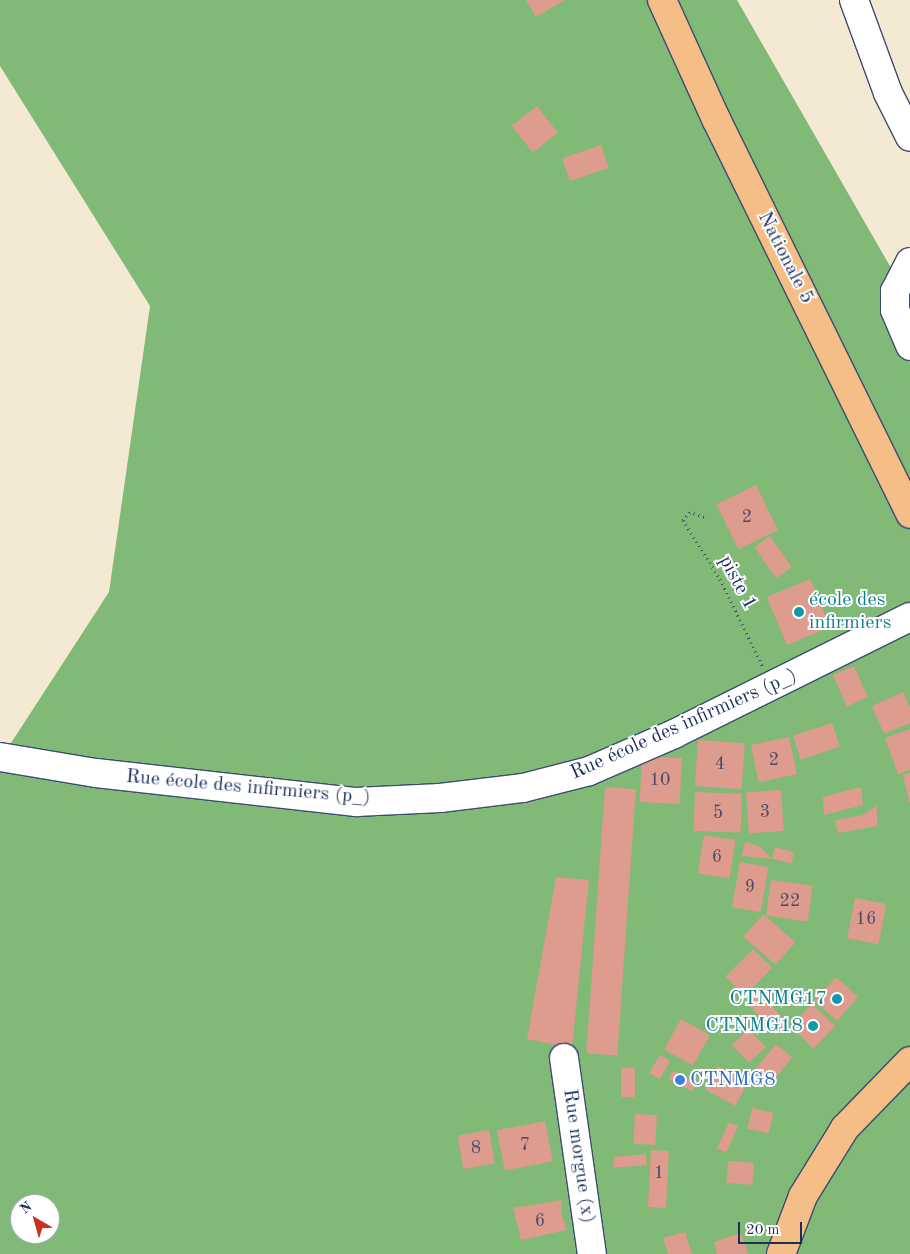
<!DOCTYPE html>
<html>
<head>
<meta charset="utf-8">
<style>
  body { margin:0 }
  #map { position:relative; width:910px; height:1254px; overflow:hidden; background:#f4ead4; font-family:"Old Standard TT",serif }
  div>[style] { position:absolute }
  .forest>* { inset:0; background:#81b977 }
  .building>* { inset:0; background:#dd9c8e; transform-origin:0 0 }
  .path>* { height:3px; margin-top:-1.5px; transform-origin:0; background:repeating-linear-gradient(90deg,#3c4b70 0 1px,transparent 0 5px) }
  .roads { filter:drop-shadow(1px 0 #3c4b70) drop-shadow(-1px 0 #3c4b70) drop-shadow(0 1px #3c4b70) drop-shadow(0 -1px #3c4b70) }
  .minor>* { height:28px; margin:-14px; padding:0 14px; transform-origin:14px; border-radius:14px; background:#fff }
  .highway>* { height:28px; margin:-14px; padding:0 14px; transform-origin:14px; border-radius:14px; background:#f6be87 }
  .dots>* { width:14px; height:14px; translate:-50% -50%; box-sizing:border-box; border:2px solid #fff; border-radius:50% }
  span { translate:-50% -50%; white-space:nowrap; text-align:center; line-height:1.15; -webkit-text-stroke:4px #fff; paint-order:stroke }
  .number-label { font-size:18px; color:#4c4a6a }
  .number-label span { -webkit-text-stroke-width:0 }
  .street-label { font-size:20px; color:#1b2f5e }
  .culture-label { font-size:20px; color:#0d838f }
  .left { translate:0 -50%; text-align:left }
  .right { translate:-100% -50%; text-align:right }
  .shop-label { font-size:20px; color:#366cbe }
  .north { position:absolute; left:10px; top:1194px; width:50px; height:50px; box-sizing:border-box; background:#fff; border:1px solid #a4acbf; border-radius:50%; rotate:322deg; font-size:14px; font-weight:700; line-height:20px; text-align:center; color:#1b2f5e }
  .north::after { content:''; display:block; margin:auto; width:18px; height:22px; background:#c8321e; clip-path:polygon(50% 0,100% 100%,50% 72%,0 100%) }
  .scale { position:absolute; left:738px; top:1222px; width:64px; height:22px; box-sizing:border-box; border:2px solid #1b2f5e; border-top:0; padding-left:6px; font-size:15px; line-height:18px; white-space:nowrap; color:#1b2f5e; -webkit-text-stroke:4px #fff; paint-order:stroke }
</style>
</head>
<body>
<div id="map">
  <div class="forest">
    <div style="clip-path:polygon(evenodd,0 0,737px 0,910px 301px,910px 1254px,0 1254px,0 760px,109px 592px,150px 306px,0 66px,0 0,20px 1204px,50px 1204px,50px 1234px,20px 1234px,20px 1204px)"></div>
  </div>
  <div class="building">
    <div style="clip-path:polygon(526px 0,565px 0,536px 17px)"></div>
    <div style="left:537px;top:106px;width:34px;height:32px;rotate:52deg"></div>
    <div style="left:601px;top:145px;width:24px;height:41px;rotate:71deg"></div>
    <div style="left:756px;top:485px;width:50px;height:44px;rotate:64deg"></div>
    <div style="left:770px;top:536px;width:38px;height:19px;rotate:55deg"></div>
    <div style="left:810px;top:579px;width:52px;height:47px;rotate:67deg"></div>
    <div style="left:854px;top:666px;width:34px;height:23px;rotate:66deg"></div>
    <div style="clip-path:polygon(903px 692px,910px 708px,910px 723px,884px 734px,872px 706px)"></div>
    <div style="left:832px;top:723px;width:25px;height:41px;rotate:72deg"></div>
    <div style="clip-path:polygon(910px 729px,910px 770px,898px 774px,885px 738px)"></div>
    <div style="left:789px;top:737px;width:38px;height:39px;rotate:78deg"></div>
    <div style="left:698px;top:740px;width:47px;height:46px;rotate:4deg"></div>
    <div style="left:642px;top:756px;width:40px;height:46px;rotate:3deg"></div>
    <div style="clip-path:polygon(910px 773px,910px 802px,909px 802px,903px 775px)"></div>
    <div style="left:605px;top:787px;width:31px;height:267px;rotate:4deg"></div>
    <div style="clip-path:polygon(861px 787px,863px 805px,824px 815px,823px 797px)"></div>
    <div style="left:781px;top:790px;width:41px;height:35px;rotate:86deg"></div>
    <div style="left:695px;top:792px;width:47px;height:39px;rotate:2deg"></div>
    <div style="clip-path:polygon(877px 806px,877px 826px,838px 833px,835px 820px,863px 815px)"></div>
    <div style="left:704px;top:835px;width:32px;height:39px;rotate:9deg"></div>
    <div style="clip-path:polygon(745px 842px,759px 846px,772px 859px,742px 856px)"></div>
    <div style="left:775px;top:847px;width:20px;height:12px;rotate:15deg"></div>
    <div style="left:740px;top:862px;width:29px;height:46px;rotate:10deg"></div>
    <div style="clip-path:polygon(556px 877px,589px 880px,572px 1048px,527px 1039px)"></div>
    <div style="left:771px;top:880px;width:42px;height:36px;rotate:8deg"></div>
    <div style="left:855px;top:898px;width:32px;height:41px;rotate:11deg"></div>
    <div style="left:763px;top:914px;width:43px;height:30px;rotate:41deg"></div>
    <div style="left:753px;top:949px;width:27px;height:39px;rotate:45deg"></div>
    <div style="left:836px;top:977px;width:30px;height:32px;rotate:42deg"></div>
    <div style="left:760px;top:993px;width:42px;height:16px;rotate:48deg"></div>
    <div style="left:812px;top:1004px;width:32px;height:31px;rotate:44deg"></div>
    <div style="left:681px;top:1019px;width:33px;height:35px;rotate:29deg"></div>
    <div style="left:748px;top:1029px;width:25px;height:23px;rotate:45deg"></div>
    <div style="left:776px;top:1044px;width:21px;height:33px;rotate:39deg"></div>
    <div style="left:660px;top:1055px;width:12px;height:21px;rotate:31deg"></div>
    <div style="left:718px;top:1066px;width:34px;height:27px;rotate:28deg"></div>
    <div style="left:621px;top:1068px;width:14px;height:29px"></div>
    <div style="left:673px;top:1071px;width:27px;height:9px;rotate:28deg"></div>
    <div style="left:752px;top:1108px;width:22px;height:21px;rotate:13deg"></div>
    <div style="left:635px;top:1114px;width:22px;height:30px;rotate:3deg"></div>
    <div style="left:545px;top:1121px;width:41px;height:49px;rotate:79deg"></div>
    <div style="left:729px;top:1122px;width:10px;height:29px;rotate:24deg"></div>
    <div style="left:489px;top:1130px;width:34px;height:32px;rotate:80deg"></div>
    <div style="left:669px;top:1151px;width:57px;height:18px;rotate:93deg"></div>
    <div style="left:646px;top:1154px;width:11px;height:33px;rotate:85deg"></div>
    <div style="left:728px;top:1161px;width:26px;height:22px;rotate:4deg"></div>
    <div style="clip-path:polygon(562px 1200px,561px 1213px,567px 1230px,521px 1240px,513px 1208px)"></div>
    <div style="clip-path:polygon(685px 1232px,692px 1254px,668px 1254px,663px 1238px)"></div>
    <div style="clip-path:polygon(741px 1233px,748px 1254px,717px 1254px,714px 1242px)"></div>
  </div>
  <div class="path">
    <div style="left:704px;top:517px;width:15px;rotate:-160deg"></div>
    <div style="left:690px;top:512px;width:11px;rotate:131deg"></div>
    <div style="left:683px;top:520px;width:70px;rotate:57.9deg"></div>
    <div style="left:720px;top:579px;width:96px;rotate:64deg"></div>
  </div>
  <div class="roads">
    <div class="minor">
      <div style="left:854px;top:0;width:99px;rotate:69.9deg"></div>
      <div style="left:888px;top:93px;width:49px;rotate:63.4deg"></div>
      <div style="left:910px;top:262px;width:33px;rotate:117deg"></div>
      <div style="left:895px;top:291px;width:19px;rotate:90deg"></div>
      <div style="left:895px;top:310px;width:39px;rotate:67deg"></div>
      <div style="left:0;top:757px;width:97px;rotate:9.5deg"></div>
      <div style="left:96px;top:773px;width:262px;rotate:6.4deg"></div>
      <div style="left:356px;top:802px;width:84px;rotate:-2.7deg"></div>
      <div style="left:440px;top:798px;width:84px;rotate:-6.9deg"></div>
      <div style="left:523px;top:788px;width:68px;rotate:-14.4deg"></div>
      <div style="left:589px;top:771px;width:93px;rotate:-23.5deg"></div>
      <div style="left:674px;top:734px;width:263px;rotate:-26.4deg"></div>
      <div style="left:564px;top:1058px;width:198px;rotate:81.9deg"></div>
    </div>
    <div class="highway">
      <div style="left:662px;top:0;width:131px;rotate:65.6deg"></div>
      <div style="left:716px;top:119px;width:440px;rotate:63.8deg"></div>
      <div style="left:781px;top:1254px;width:62px;rotate:-69.2deg"></div>
      <div style="left:803px;top:1196px;width:80px;rotate:-58.3deg"></div>
      <div style="left:845px;top:1128px;width:93px;rotate:-45.9deg"></div>
    </div>
  </div>
  <div class="dots">
    <div style="left:799px;top:612px;background:#0f9aa8"></div>
    <div style="left:837px;top:999px;background:#0f9aa8"></div>
    <div style="left:813px;top:1026px;background:#0f9aa8"></div>
    <div style="left:680px;top:1080px;background:#3f7fe0"></div>
  </div>
  <div class="number-label">
    <span style="left:747px;top:517px">2</span>
    <span style="left:774px;top:760px">2</span>
    <span style="left:720px;top:764px">4</span>
    <span style="left:660px;top:780px">10</span>
    <span style="left:765px;top:812px">3</span>
    <span style="left:718px;top:813px">5</span>
    <span style="left:717px;top:857px">6</span>
    <span style="left:750px;top:887px">9</span>
    <span style="left:790px;top:901px">22</span>
    <span style="left:866px;top:919px">16</span>
    <span style="left:525px;top:1145px">7</span>
    <span style="left:476px;top:1148px">8</span>
    <span style="left:659px;top:1173px">1</span>
    <span style="left:540px;top:1221px">6</span>
  </div>
  <div class="street-label">
    <span style="left:785px;top:258px;rotate:63deg">Nationale 5</span>
    <span style="left:737px;top:583px;rotate:62deg">piste 1</span>
    <span style="left:684px;top:725px;rotate:-24deg">Rue école des infirmiers (p_)</span>
    <span style="left:248px;top:788px;rotate:5deg">Rue école des infirmiers (p_)</span>
    <span style="left:578px;top:1156px;rotate:82deg">Rue morgue (x)</span>
  </div>
  <div class="culture-label">
    <span class="left" style="left:809px;top:612px">école des<br>infirmiers</span>
    <span class="right" style="left:827px;top:999px">CTNMG17</span>
    <span class="right" style="left:803px;top:1026px">CTNMG18</span>
  </div>
  <div class="shop-label">
    <span class="left" style="left:690px;top:1080px">CTNMG8</span>
  </div>
  <div class="north">N</div>
  <div class="scale">20 m</div>
</div>
</body>
</html>
